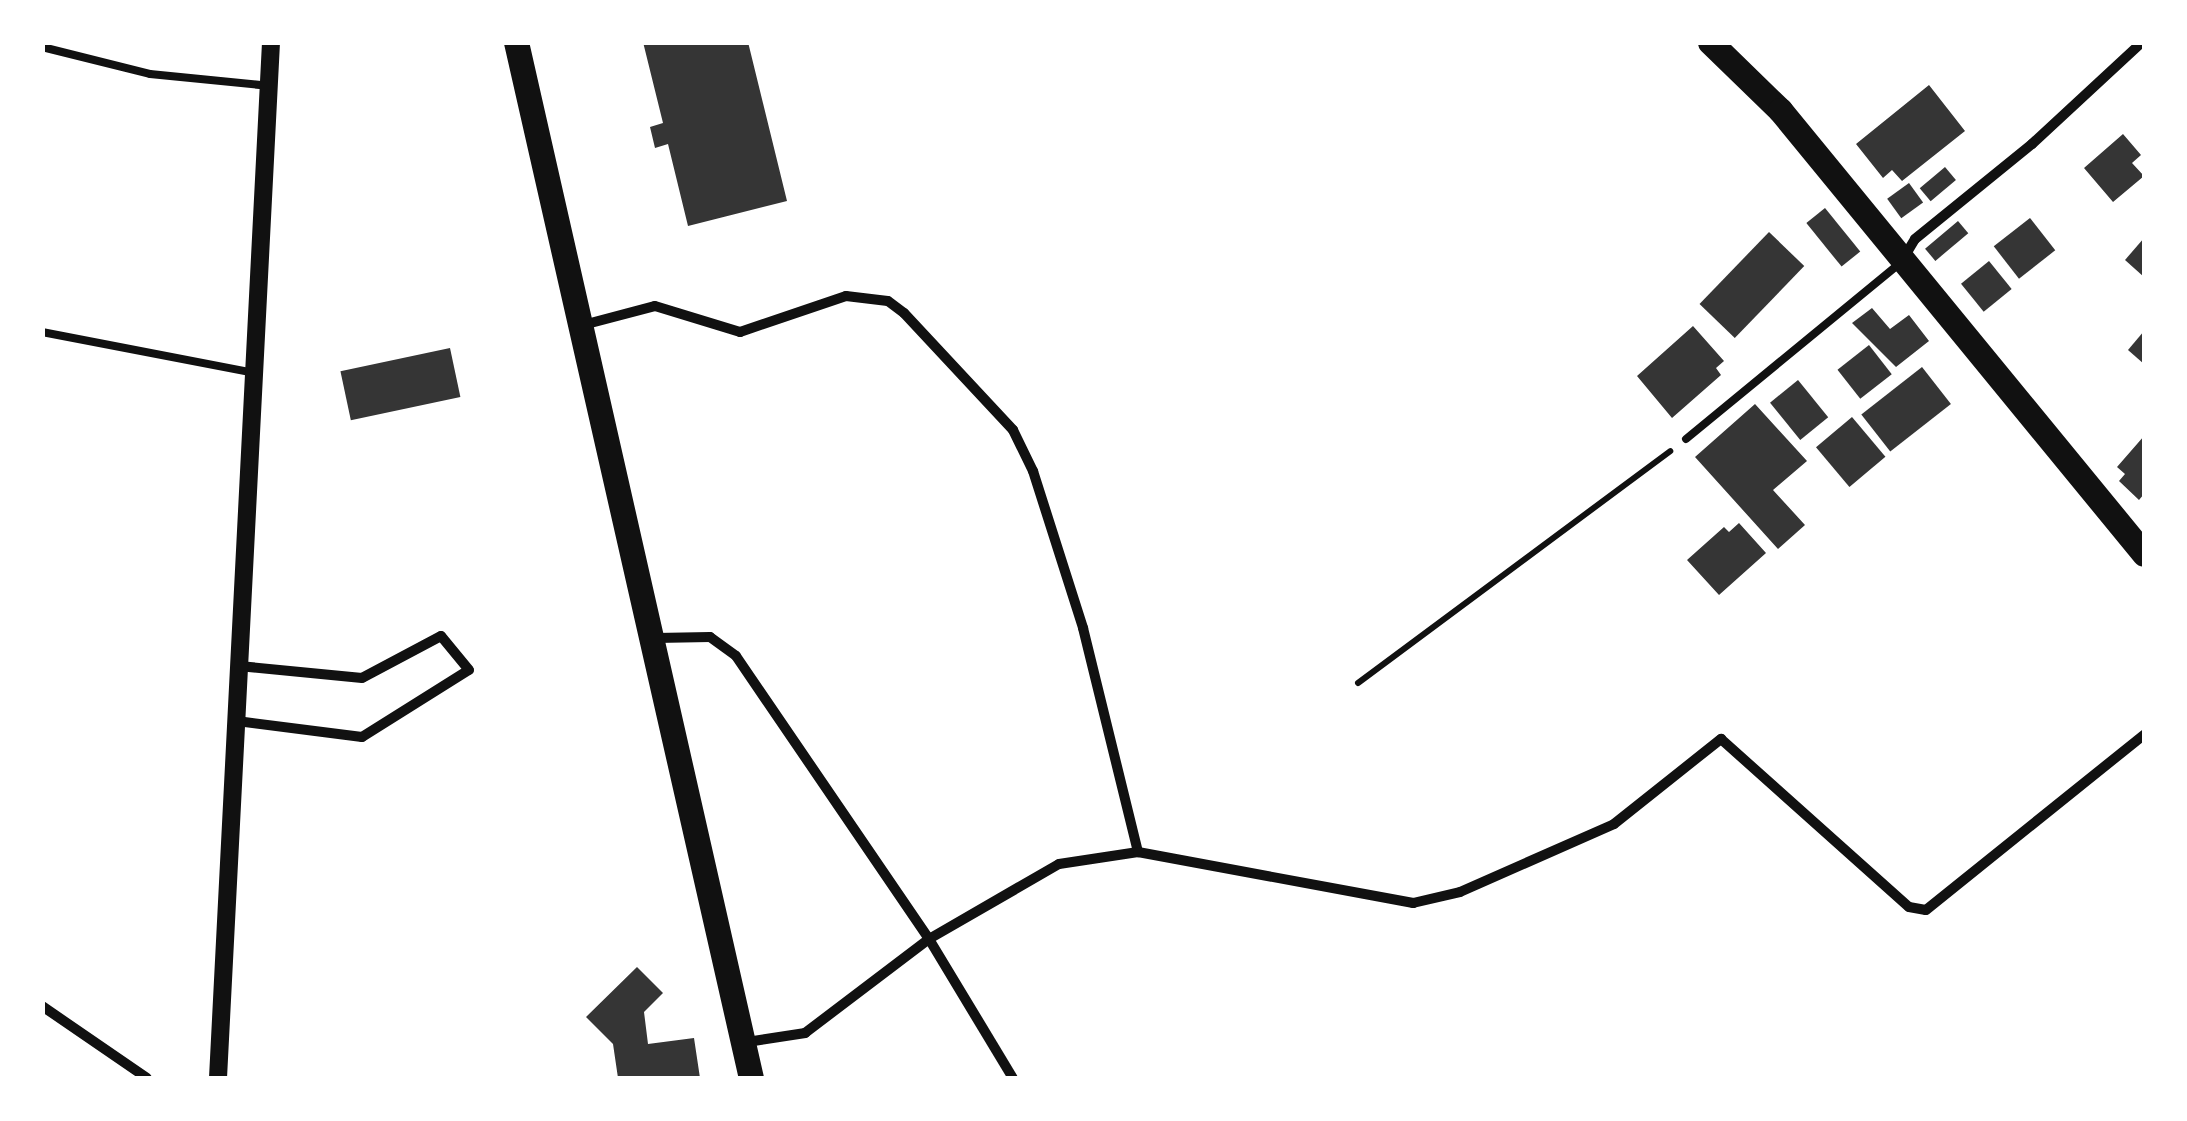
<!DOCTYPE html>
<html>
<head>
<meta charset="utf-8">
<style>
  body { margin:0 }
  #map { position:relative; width:2187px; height:1121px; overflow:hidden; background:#fff; font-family:"Alegreya Sans",sans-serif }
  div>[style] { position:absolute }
  .building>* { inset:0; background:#353535; transform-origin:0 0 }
  .path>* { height:6px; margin:-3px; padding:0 3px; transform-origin:3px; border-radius:3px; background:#111 }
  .service>* { height:8px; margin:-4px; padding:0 4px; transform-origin:4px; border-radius:4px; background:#111 }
  .minor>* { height:10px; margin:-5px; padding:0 5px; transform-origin:5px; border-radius:5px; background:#111 }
  .tertiary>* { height:18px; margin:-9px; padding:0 9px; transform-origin:9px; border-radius:9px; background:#111 }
  .primary>* { height:25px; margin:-12.5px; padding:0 12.5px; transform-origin:12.5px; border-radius:12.5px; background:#111 }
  span { translate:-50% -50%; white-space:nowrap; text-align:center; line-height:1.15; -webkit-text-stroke:10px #fff; paint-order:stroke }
  .frame { position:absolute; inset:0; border:45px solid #fff; pointer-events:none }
</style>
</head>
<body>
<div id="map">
  <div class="building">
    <div style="clip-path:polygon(643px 42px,748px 42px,787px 201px,688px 226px,668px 144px,655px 148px,650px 127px,663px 123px)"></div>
    <div style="clip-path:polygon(1929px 85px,1965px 131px,1902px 181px,1892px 170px,1883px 178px,1856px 144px)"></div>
    <div style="clip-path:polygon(2123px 134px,2141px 155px,2132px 163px,2144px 176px,2113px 202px,2084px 168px)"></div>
    <div style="left:1945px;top:167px;width:17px;height:33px;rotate:50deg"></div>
    <div style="left:1909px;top:183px;width:24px;height:27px;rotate:54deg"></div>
    <div style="left:1825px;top:208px;width:56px;height:24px;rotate:51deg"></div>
    <div style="left:2030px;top:218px;width:41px;height:46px;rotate:52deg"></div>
    <div style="left:1958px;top:221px;width:16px;height:43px;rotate:50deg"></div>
    <div style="left:1769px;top:232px;width:49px;height:100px;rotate:44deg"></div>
    <div style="clip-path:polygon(2144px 238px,2144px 277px,2125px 260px)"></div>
    <div style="left:1989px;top:261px;width:36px;height:36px;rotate:51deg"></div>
    <div style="clip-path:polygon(1872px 308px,1890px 329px,1909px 315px,1929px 341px,1896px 367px,1852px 323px)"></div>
    <div style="clip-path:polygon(1693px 326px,1724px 361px,1716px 368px,1721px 375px,1672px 418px,1637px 376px)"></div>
    <div style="clip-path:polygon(2144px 331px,2144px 364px,2128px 350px)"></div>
    <div style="left:1869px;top:345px;width:37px;height:40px;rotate:52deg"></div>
    <div style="left:450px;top:348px;width:50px;height:112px;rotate:78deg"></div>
    <div style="left:1922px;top:367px;width:47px;height:77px;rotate:52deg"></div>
    <div style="left:1798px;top:380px;width:48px;height:36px;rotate:51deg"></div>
    <div style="clip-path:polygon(1755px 404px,1807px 461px,1773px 490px,1805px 525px,1778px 549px,1695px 457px)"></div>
    <div style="left:1852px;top:417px;width:52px;height:47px;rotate:50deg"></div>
    <div style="clip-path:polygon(2144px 436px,2144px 494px,2139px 500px,2119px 481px,2125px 474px,2117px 467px)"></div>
    <div style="clip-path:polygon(1739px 523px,1766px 553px,1719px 595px,1687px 560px,1724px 527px,1729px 532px)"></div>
    <div style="clip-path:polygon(637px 967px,663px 993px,644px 1012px,648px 1044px,694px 1038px,700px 1078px,618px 1078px,613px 1044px,586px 1017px)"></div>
  </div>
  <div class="path">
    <div style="left:1358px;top:683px;width:389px;rotate:-36.6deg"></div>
  </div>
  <div class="service">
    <div style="left:42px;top:47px;width:111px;rotate:14deg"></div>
    <div style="left:150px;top:74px;width:121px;rotate:5.7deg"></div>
    <div style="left:42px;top:332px;width:216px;rotate:10.9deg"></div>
    <div style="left:1686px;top:439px;width:277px;rotate:-39.4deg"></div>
  </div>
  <div class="minor">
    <div style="left:1903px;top:259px;width:23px;rotate:-59deg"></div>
    <div style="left:1915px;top:239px;width:151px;rotate:-39.1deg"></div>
    <div style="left:2032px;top:144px;width:150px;rotate:-42.8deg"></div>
    <div style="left:583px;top:325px;width:74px;rotate:-14.8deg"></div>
    <div style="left:655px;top:306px;width:89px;rotate:17deg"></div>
    <div style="left:740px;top:332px;width:112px;rotate:-18.8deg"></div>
    <div style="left:846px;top:296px;width:42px;rotate:6.8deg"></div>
    <div style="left:888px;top:301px;width:20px;rotate:37deg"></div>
    <div style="left:904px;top:313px;width:160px;rotate:47deg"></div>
    <div style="left:1013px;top:430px;width:46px;rotate:64deg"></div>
    <div style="left:1033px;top:471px;width:165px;rotate:72.3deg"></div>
    <div style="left:1083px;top:628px;width:231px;rotate:76.2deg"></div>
    <div style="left:656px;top:638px;width:54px;rotate:-1.1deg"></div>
    <div style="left:710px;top:637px;width:32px;rotate:36deg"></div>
    <div style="left:736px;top:656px;width:343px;rotate:55.7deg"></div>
    <div style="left:929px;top:939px;width:162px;rotate:58.9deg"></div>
    <div style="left:237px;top:721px;width:126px;rotate:7.3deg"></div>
    <div style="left:362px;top:737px;width:126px;rotate:-32.1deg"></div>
    <div style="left:469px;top:670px;width:44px;rotate:-129.5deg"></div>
    <div style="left:441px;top:636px;width:89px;rotate:152deg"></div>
    <div style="left:362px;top:678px;width:124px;rotate:-174.4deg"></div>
    <div style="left:42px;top:1006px;width:127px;rotate:34.4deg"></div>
    <div style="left:747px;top:1042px;width:59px;rotate:-8.8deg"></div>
    <div style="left:805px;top:1033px;width:156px;rotate:-37.2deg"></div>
    <div style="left:929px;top:939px;width:150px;rotate:-30deg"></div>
    <div style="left:1059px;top:864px;width:80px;rotate:-8.6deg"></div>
    <div style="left:1138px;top:852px;width:280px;rotate:10.5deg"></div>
    <div style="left:1413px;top:903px;width:48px;rotate:-13.2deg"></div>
    <div style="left:1460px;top:892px;width:168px;rotate:-23.8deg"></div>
    <div style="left:1614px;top:824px;width:137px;rotate:-38.5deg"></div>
    <div style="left:1721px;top:739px;width:252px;rotate:41.8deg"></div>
    <div style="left:1909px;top:907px;width:17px;rotate:10deg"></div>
    <div style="left:1926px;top:910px;width:280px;rotate:-38.8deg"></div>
  </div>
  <div class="tertiary">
    <div style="left:218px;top:1078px;width:1037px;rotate:-87.07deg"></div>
  </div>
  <div class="primary">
    <div style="left:516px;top:42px;width:1062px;rotate:77.22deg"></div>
    <div style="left:1710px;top:42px;width:98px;rotate:44.2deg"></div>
    <div style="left:1780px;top:110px;width:574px;rotate:50.65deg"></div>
  </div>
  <div class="frame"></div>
</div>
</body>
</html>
